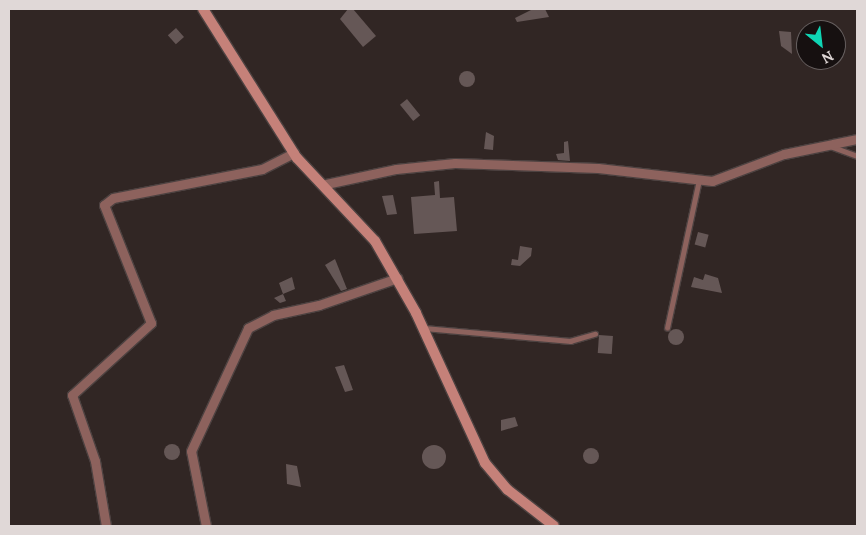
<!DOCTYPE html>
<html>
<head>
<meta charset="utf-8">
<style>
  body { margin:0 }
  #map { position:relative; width:866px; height:535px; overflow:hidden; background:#312624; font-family:Lora,serif }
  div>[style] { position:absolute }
  .building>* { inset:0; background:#655756; transform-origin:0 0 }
  .round { border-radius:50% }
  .roads { filter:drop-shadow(1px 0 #4d4241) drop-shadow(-1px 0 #4d4241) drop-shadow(0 1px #4d4241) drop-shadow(0 -1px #4d4241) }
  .service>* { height:4.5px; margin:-2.25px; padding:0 2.25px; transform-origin:2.25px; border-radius:2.25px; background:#8d625d }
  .minor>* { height:9px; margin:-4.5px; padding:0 4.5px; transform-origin:4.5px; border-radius:4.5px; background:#8d625d }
  .secondary>* { height:10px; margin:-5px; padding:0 5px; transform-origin:5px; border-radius:5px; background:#c58179 }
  span { translate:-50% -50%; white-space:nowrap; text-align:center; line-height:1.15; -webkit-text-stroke:5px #161010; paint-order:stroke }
  .frame { position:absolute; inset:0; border:10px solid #e0d8d7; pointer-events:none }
  .north { position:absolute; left:796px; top:20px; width:50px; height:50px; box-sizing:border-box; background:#161010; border:1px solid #676060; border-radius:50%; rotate:151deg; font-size:14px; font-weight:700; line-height:20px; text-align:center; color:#e0d8d7 }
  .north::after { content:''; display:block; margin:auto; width:18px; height:22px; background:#0fd5b4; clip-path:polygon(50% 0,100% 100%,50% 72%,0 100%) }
</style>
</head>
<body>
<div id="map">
  <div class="building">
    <div style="clip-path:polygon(348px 9px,353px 9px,376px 36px,363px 47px,340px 19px)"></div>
    <div style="clip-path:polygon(533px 9px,545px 9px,549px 17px,517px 22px,515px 18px)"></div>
    <div style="left:176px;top:28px;width:12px;height:11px;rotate:48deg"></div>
    <div style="clip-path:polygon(779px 31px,791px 32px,792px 54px,781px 46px)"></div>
    <div class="round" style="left:459px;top:71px;width:16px;height:16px"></div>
    <div style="left:407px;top:99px;width:21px;height:9px;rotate:51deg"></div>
    <div style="clip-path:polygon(486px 132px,494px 136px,493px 150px,484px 149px)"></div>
    <div style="clip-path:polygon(568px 141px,570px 161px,558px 160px,556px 154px,564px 153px,564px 142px)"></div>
    <div style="clip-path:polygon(439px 181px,440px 198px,454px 197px,457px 231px,414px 234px,411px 197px,435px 195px,434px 182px)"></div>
    <div style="clip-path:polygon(393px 195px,397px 214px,387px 215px,382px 196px)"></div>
    <div style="left:698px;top:232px;width:11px;height:13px;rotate:15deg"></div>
    <div style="clip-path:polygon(520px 246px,532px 248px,531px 256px,520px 266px,511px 265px,512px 259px,518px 260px)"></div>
    <div style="clip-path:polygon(335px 259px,347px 289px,341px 291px,325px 265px)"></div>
    <div style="clip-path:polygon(705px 274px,718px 278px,722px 293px,691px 287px,694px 277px,703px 280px)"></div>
    <div style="clip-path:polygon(292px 277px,295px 289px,283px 294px,286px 301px,280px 303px,274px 298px,283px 294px,279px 283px)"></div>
    <div class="round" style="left:668px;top:329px;width:16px;height:16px"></div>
    <div style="left:599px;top:335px;width:14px;height:18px;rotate:4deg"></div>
    <div style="clip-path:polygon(344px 365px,353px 390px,345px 392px,335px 367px)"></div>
    <div style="clip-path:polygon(515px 417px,518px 426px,501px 431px,501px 420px)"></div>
    <div class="round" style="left:164px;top:444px;width:16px;height:16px"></div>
    <div class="round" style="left:422px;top:445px;width:24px;height:24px"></div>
    <div class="round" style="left:583px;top:448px;width:16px;height:16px"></div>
    <div style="clip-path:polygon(286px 464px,297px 466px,301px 487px,287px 484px)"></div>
  </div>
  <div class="roads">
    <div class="service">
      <div style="left:830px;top:146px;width:29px;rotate:20deg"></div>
      <div style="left:424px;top:328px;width:147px;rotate:5.1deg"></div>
      <div style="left:570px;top:341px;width:26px;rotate:-16deg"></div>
      <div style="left:667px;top:328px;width:151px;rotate:-77.8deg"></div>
    </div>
    <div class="minor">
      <div style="left:326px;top:184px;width:72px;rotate:-12.1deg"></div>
      <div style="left:396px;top:169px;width:59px;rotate:-5.8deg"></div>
      <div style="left:455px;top:163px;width:143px;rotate:2deg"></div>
      <div style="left:598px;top:168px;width:115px;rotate:6.5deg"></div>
      <div style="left:712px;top:181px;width:77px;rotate:-20.6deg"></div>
      <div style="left:784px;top:154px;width:75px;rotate:-11.6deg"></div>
      <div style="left:106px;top:526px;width:66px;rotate:-99.6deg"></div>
      <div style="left:95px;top:461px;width:70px;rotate:-109.2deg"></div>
      <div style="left:72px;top:395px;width:107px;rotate:-42.3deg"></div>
      <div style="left:151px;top:323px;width:127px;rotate:-111.7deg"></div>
      <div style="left:104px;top:205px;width:11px;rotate:-38deg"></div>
      <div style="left:113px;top:198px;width:152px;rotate:-11deg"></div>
      <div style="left:262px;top:169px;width:36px;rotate:-27deg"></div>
      <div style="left:206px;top:526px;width:76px;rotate:-101.3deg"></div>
      <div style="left:191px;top:451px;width:136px;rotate:-65.1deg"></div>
      <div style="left:248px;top:328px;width:28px;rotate:-27deg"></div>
      <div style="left:273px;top:315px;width:47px;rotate:-12.3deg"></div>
      <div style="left:319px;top:305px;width:83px;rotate:-18.9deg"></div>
    </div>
    <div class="secondary">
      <div style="left:203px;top:9px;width:176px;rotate:57.8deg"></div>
      <div style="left:297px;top:158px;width:114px;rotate:46.8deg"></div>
      <div style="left:375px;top:241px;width:83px;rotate:60.3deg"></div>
      <div style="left:416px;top:313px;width:165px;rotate:65.3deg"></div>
      <div style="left:485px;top:463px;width:35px;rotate:50deg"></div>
      <div style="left:508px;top:490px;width:58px;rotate:38deg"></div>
    </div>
  </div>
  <div class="frame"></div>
  <div class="north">N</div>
</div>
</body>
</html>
